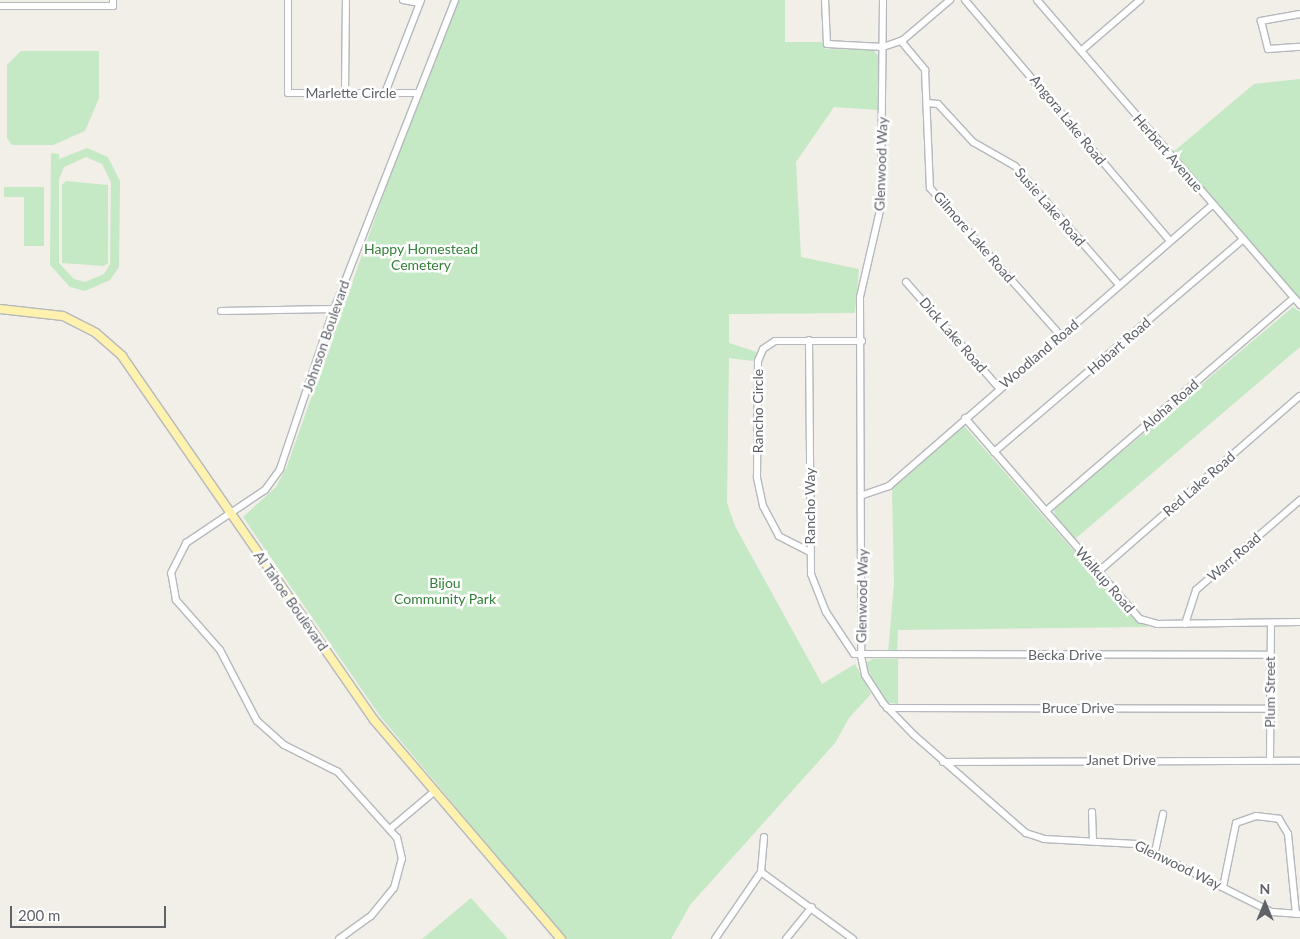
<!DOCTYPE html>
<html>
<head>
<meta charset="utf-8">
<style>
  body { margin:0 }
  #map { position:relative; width:1300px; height:939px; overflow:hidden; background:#f1efe8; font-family:Lato,sans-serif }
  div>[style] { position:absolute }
  .green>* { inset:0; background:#c5e8c5 }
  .roads { filter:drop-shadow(1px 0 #b5b8bc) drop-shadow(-1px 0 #b5b8bc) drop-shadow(0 1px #b5b8bc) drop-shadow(0 -1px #b5b8bc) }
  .minor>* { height:6px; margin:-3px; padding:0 3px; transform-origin:3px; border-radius:3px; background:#fff }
  .major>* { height:8px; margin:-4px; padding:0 4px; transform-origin:4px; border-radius:4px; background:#fff2af }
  span { translate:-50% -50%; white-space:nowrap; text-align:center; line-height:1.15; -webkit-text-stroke:5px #fff; paint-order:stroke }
  .street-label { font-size:14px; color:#5f6368 }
  .park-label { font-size:14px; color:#348238 }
  .north { position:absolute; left:1240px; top:879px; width:50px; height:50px; -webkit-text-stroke:4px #fff; paint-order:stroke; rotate:0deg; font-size:14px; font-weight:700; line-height:20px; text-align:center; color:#5f6368 }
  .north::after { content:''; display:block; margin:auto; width:18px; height:22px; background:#5f6368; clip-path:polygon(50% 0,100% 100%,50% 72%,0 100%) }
  .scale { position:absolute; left:10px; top:906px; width:156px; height:22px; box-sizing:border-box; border:2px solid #5f6368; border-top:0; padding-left:6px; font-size:15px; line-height:18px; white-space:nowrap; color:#5f6368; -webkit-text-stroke:4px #fff; paint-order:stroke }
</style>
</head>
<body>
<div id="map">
  <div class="green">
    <div style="clip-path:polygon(459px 0,785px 0,785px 42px,822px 42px,825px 49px,873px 50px,878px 55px,878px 110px,834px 107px,796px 162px,801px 257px,859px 269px,855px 313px,729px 314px,729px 343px,757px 352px,753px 361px,729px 358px,727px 503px,735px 526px,822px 684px,855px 664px,871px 694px,849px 718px,835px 743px,690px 905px,671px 939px,566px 939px,380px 716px,243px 517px,276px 487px,287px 466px,411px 117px)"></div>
    <div style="clip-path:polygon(21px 51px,99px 51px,99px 98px,85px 131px,53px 145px,12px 145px,7px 138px,7px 65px)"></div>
    <div style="clip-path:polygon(1300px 79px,1300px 301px,1172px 153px,1254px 84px)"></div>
    <div style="clip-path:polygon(evenodd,87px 148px,108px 157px,120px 181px,119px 267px,110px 280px,85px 291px,70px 287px,50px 265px,51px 153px,59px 154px,59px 159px,87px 148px,86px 157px,102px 164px,111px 182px,110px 264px,104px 274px,85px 282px,74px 279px,59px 263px,59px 179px,64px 167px,86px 157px)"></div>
    <div style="clip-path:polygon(66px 181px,108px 185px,108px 263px,104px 266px,62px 263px,62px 185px)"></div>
    <div style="clip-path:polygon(4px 187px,44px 187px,44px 246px,24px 246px,24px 197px,4px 197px)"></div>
    <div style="clip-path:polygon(1293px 307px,1300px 312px,1300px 347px,1075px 539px,1055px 516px,1054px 509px)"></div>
    <div style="clip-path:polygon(964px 426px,1133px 618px,1149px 627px,898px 630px,897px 653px,888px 653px,894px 584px,892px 488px)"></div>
    <div style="clip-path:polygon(872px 659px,898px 659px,898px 704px,885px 702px,873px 683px,866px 663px)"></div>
    <div style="clip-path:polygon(471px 898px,508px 939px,422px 939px)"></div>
  </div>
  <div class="roads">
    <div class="minor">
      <div style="left:288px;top:0;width:93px;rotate:90deg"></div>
      <div style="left:288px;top:93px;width:130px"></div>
      <div style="left:403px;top:0;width:17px;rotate:10deg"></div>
      <div style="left:825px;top:0;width:44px;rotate:87.4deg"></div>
      <div style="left:827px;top:44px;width:56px;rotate:3.1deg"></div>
      <div style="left:883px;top:47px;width:21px;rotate:-19deg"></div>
      <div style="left:903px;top:40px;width:62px;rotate:-40.4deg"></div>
      <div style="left:883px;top:0;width:206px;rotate:90.6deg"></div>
      <div style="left:881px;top:206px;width:93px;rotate:103deg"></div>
      <div style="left:860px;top:297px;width:359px;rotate:89.8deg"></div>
      <div style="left:861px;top:656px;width:19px;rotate:78deg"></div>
      <div style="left:865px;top:675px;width:33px;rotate:57deg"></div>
      <div style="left:883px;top:703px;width:45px;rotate:45.9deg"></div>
      <div style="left:914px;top:735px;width:149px;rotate:41.2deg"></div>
      <div style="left:1026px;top:833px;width:19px;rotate:18deg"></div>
      <div style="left:1044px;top:839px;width:92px;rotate:3.1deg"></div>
      <div style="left:1136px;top:844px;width:152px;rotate:26.6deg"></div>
      <div style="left:1272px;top:912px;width:28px;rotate:4deg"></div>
      <div style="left:965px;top:0;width:316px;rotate:49.6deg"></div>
      <div style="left:1037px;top:0;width:403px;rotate:49.2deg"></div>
      <div style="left:0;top:6px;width:113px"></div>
      <div style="left:113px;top:6px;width:6px;rotate:-90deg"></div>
      <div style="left:1300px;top:14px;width:40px;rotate:170deg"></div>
      <div style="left:1261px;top:21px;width:29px;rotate:76deg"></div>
      <div style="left:1268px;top:49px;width:32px;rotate:-4deg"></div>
      <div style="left:901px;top:41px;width:38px;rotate:50deg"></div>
      <div style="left:925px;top:70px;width:118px;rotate:87.6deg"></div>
      <div style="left:930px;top:188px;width:198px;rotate:48.5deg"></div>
      <div style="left:1082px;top:50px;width:77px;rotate:-40.8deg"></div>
      <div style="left:345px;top:92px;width:92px;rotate:-89.4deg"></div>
      <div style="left:385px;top:93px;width:100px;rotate:-68.8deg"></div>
      <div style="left:927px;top:103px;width:11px;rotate:5deg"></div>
      <div style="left:938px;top:104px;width:52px;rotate:47.4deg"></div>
      <div style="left:973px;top:142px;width:48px;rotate:29.7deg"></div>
      <div style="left:1015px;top:166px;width:158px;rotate:48.8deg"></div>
      <div style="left:906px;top:282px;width:141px;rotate:48.7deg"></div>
      <div style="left:221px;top:311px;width:113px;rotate:-1deg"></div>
      <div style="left:809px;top:340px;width:234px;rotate:89.5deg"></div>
      <div style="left:811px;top:574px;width:41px;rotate:68.5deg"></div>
      <div style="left:826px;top:612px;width:50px;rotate:56.3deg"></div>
      <div style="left:854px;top:654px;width:416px;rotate:0.1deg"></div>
      <div style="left:965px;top:418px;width:267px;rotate:49deg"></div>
      <div style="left:1140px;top:619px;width:18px;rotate:16deg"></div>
      <div style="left:1157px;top:624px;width:143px;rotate:-0.8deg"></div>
      <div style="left:994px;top:452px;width:328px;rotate:-40.5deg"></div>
      <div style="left:863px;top:495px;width:28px;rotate:-19deg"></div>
      <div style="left:889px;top:486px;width:428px;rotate:-41deg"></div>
      <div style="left:1046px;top:511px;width:327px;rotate:-40.7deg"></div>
      <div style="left:810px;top:552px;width:35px;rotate:-153deg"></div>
      <div style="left:779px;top:536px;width:34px;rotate:-118deg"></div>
      <div style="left:763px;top:506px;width:30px;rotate:-102deg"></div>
      <div style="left:757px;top:477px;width:116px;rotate:-89.5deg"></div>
      <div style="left:758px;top:361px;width:13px;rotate:-67deg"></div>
      <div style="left:763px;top:349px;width:14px;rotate:-34deg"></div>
      <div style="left:775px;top:341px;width:87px"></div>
      <div style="left:1098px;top:572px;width:268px;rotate:-41.1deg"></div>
      <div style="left:1185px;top:624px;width:36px;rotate:-72deg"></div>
      <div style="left:1196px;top:590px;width:138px;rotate:-40.9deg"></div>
      <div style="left:887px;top:708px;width:383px;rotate:0.1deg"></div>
      <div style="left:1270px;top:761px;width:138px;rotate:-89.6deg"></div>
      <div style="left:943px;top:762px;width:357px;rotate:-0.2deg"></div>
      <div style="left:1092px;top:812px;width:28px;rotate:88deg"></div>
      <div style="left:391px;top:828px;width:57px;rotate:-40.1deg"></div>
      <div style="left:1155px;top:852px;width:39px;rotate:-78deg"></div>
      <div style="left:761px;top:872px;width:114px;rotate:36.1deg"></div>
      <div style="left:1223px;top:887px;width:65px;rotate:-78.5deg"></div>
      <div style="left:1236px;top:823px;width:21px;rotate:-19deg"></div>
      <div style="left:1256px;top:816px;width:23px;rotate:7deg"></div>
      <div style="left:1279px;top:819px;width:17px;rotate:59deg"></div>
      <div style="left:1288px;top:834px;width:80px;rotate:84.3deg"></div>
      <div style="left:339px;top:939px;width:39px;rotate:-36deg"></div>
      <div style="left:371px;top:916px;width:36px;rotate:-51deg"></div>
      <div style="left:394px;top:888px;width:30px;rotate:-75deg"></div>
      <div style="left:402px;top:859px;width:22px;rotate:-103deg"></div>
      <div style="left:397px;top:838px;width:89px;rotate:-131.8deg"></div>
      <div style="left:338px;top:772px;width:60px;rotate:-153.4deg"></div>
      <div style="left:284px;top:745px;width:36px;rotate:-138deg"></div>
      <div style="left:257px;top:721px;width:80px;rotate:-117.5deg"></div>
      <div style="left:220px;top:650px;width:67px;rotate:-131.3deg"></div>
      <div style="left:176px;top:600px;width:27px;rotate:-100deg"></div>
      <div style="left:171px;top:573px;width:34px;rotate:-63deg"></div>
      <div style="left:186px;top:543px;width:95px;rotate:-33.9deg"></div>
      <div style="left:265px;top:490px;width:26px;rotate:-54deg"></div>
      <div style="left:280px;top:469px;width:169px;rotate:-71.4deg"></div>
      <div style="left:334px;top:309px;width:332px;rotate:-68.6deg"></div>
      <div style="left:715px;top:939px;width:81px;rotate:-55.5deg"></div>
      <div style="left:761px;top:872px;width:35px;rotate:-85deg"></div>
      <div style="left:786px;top:939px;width:41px;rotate:-50.9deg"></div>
    </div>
    <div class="major">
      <div style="left:0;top:309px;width:63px;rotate:6.3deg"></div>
      <div style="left:63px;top:316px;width:37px;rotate:27deg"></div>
      <div style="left:96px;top:333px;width:35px;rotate:41deg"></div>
      <div style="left:122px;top:356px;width:443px;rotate:55.3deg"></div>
      <div style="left:374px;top:720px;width:288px;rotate:49.5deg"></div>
    </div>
  </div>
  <div class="street-label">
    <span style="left:351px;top:93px">Marlette Circle</span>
    <span style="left:1068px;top:120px;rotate:51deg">Angora Lake Road</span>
    <span style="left:1168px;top:153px;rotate:49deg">Herbert Avenue</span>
    <span style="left:881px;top:164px;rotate:-88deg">Glenwood Way</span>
    <span style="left:1050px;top:207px;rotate:49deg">Susie Lake Road</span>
    <span style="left:974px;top:237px;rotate:49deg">Gilmore Lake Road</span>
    <span style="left:953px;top:335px;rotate:49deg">Dick Lake Road</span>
    <span style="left:326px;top:336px;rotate:-71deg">Johnson Boulevard</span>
    <span style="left:1119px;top:346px;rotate:-41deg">Hobart Road</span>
    <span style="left:1039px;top:354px;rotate:-40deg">Woodland Road</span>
    <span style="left:1170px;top:405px;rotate:-41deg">Aloha Road</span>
    <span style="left:758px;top:411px;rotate:-90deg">Rancho Circle</span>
    <span style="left:1199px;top:484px;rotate:-41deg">Red Lake Road</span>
    <span style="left:810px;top:506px;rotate:-90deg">Rancho Way</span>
    <span style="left:1234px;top:557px;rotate:-41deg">Warr Road</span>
    <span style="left:1105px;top:580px;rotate:49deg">Walkup Road</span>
    <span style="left:862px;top:596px;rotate:-89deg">Glenwood Way</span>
    <span style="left:291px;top:601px;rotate:55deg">Al Tahoe Boulevard</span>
    <span style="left:1065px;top:655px">Becka Drive</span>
    <span style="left:1270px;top:692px;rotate:-90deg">Plum Street</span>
    <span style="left:1078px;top:708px">Bruce Drive</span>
    <span style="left:1121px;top:760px">Janet Drive</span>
    <span style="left:1178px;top:865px;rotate:26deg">Glenwood Way</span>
  </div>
  <div class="park-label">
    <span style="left:421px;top:257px">Happy Homestead<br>Cemetery</span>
    <span style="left:445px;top:591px">Bijou<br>Community Park</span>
  </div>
  <div class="north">N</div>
  <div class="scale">200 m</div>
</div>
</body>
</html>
